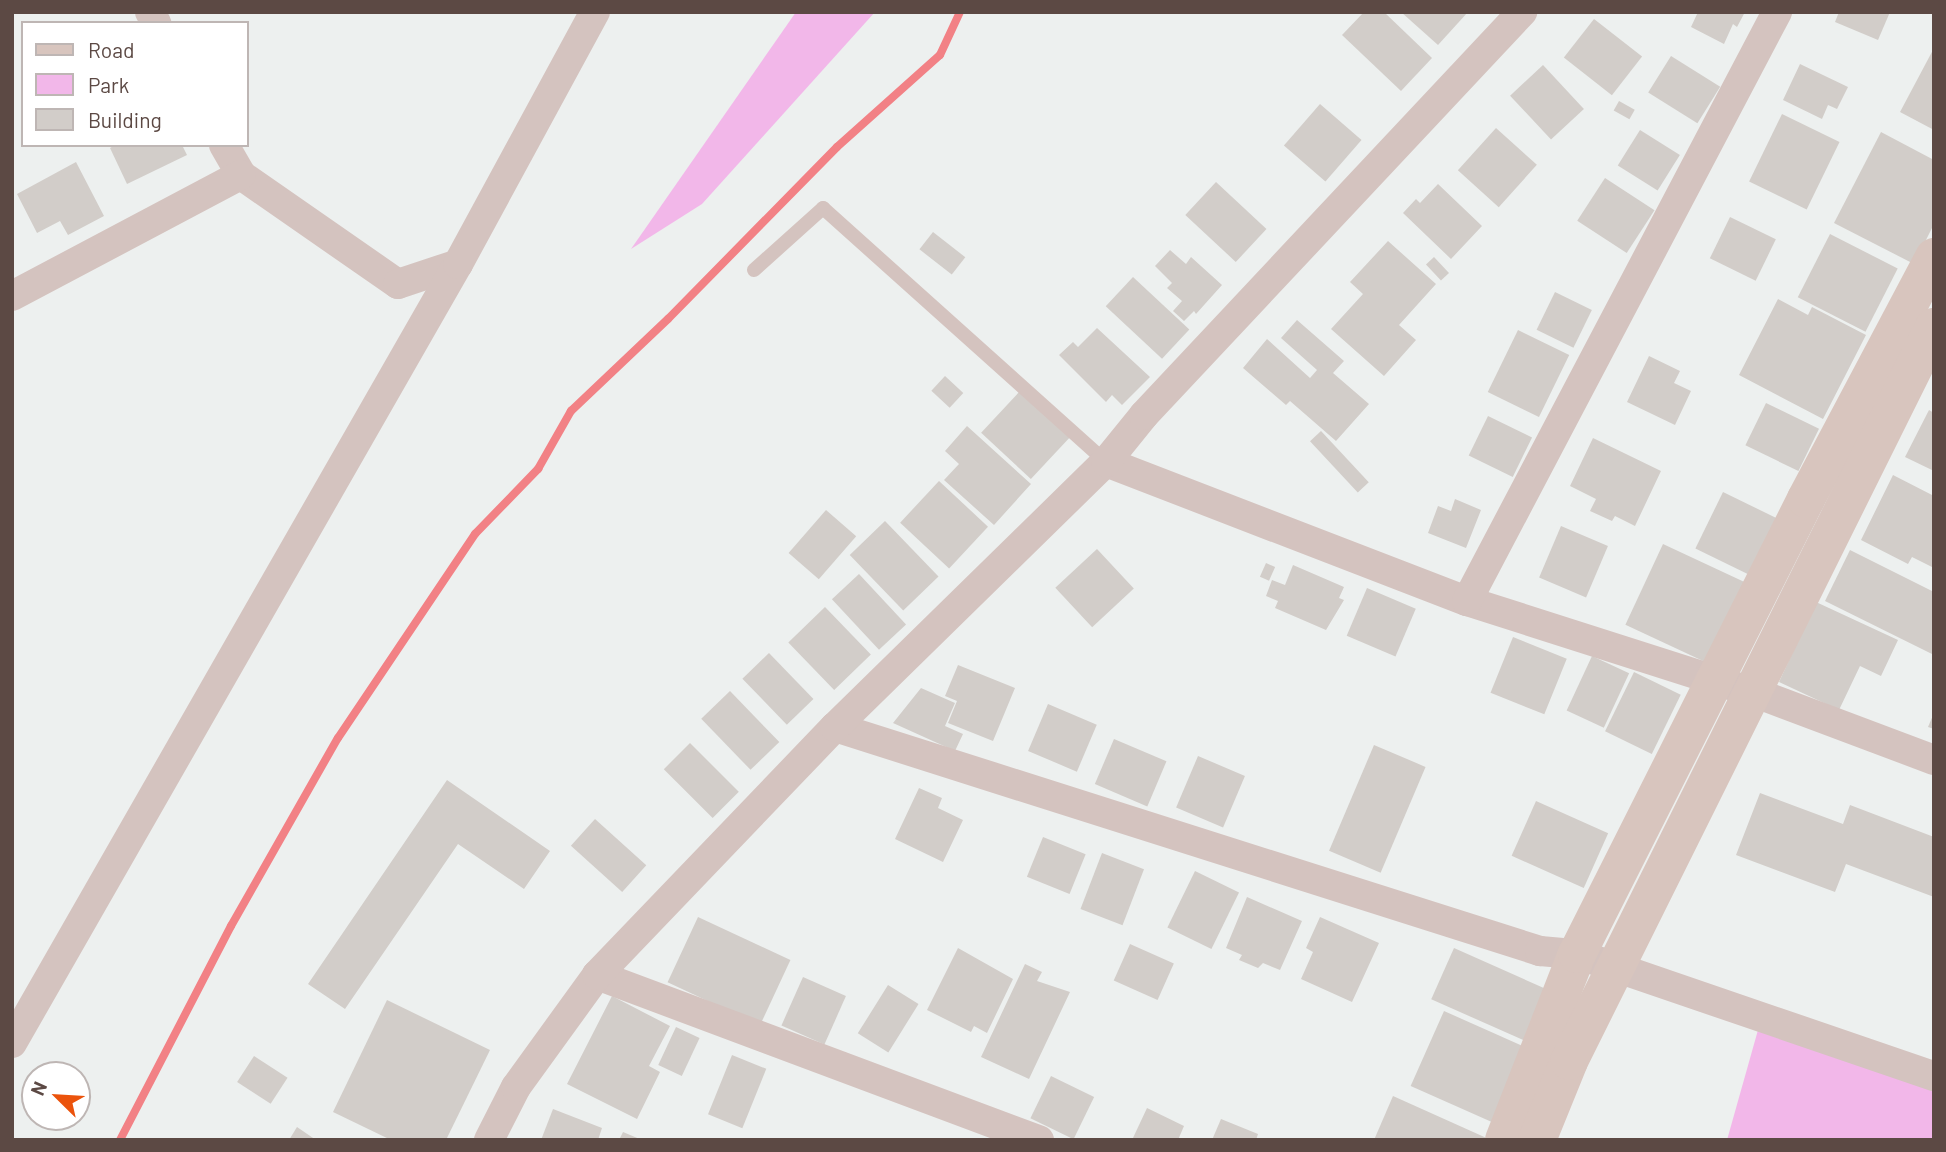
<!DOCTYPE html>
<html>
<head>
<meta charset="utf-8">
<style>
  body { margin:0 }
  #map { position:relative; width:1946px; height:1152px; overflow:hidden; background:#edf0ef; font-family:Barlow,sans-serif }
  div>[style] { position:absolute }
  .green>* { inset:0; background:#f2b7e9 }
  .stream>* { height:8px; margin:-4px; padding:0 4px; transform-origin:4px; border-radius:4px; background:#f28185 }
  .building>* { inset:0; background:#d2cdc9; transform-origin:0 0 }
  .lane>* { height:14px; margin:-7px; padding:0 7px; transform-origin:7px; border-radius:7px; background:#d4c3bf }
  .street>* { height:30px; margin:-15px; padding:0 15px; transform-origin:15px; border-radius:15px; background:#d4c3bf }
  .secondary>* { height:38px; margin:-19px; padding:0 19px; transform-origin:19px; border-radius:19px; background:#d8c5be }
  span { translate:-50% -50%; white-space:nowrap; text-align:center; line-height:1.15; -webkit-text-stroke:6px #fff; paint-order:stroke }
  .frame { position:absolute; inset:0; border:14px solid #5c4944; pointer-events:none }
  .legend { position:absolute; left:21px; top:21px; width:228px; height:126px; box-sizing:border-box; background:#fff; border:2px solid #beb6b4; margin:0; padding:9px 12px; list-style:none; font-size:21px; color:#5c4944 }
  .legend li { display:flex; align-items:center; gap:14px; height:35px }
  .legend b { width:35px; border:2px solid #beb6b4 }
  .north { position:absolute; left:21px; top:1061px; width:70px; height:70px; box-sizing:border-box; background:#fff; border:2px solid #beb6b4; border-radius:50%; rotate:294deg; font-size:19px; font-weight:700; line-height:28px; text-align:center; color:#5c4944 }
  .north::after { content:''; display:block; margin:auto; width:24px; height:32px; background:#eb530c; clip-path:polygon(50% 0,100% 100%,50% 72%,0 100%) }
</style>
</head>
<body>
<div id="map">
  <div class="green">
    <div style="clip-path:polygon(796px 12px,875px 12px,702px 204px,631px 249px)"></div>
    <div style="clip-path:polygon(1758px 1030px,1934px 1086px,1934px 1140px,1727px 1140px)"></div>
  </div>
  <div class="stream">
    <div style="left:120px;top:1140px;width:241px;rotate:-62.6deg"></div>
    <div style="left:231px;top:926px;width:216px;rotate:-60.4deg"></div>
    <div style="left:338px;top:738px;width:246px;rotate:-56.1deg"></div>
    <div style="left:475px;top:534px;width:91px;rotate:-45.9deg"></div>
    <div style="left:538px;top:469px;width:67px;rotate:-60.4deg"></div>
    <div style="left:571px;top:411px;width:134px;rotate:-43.5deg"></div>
    <div style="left:668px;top:319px;width:241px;rotate:-45.5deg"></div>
    <div style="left:837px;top:147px;width:138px;rotate:-41.8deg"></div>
    <div style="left:940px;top:55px;width:47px;rotate:-65.1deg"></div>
  </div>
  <div class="building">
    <div style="clip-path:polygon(1364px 12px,1384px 12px,1432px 58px,1401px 91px,1342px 35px)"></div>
    <div style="clip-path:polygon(1401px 12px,1468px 12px,1438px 45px)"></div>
    <div style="clip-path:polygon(1698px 12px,1745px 12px,1737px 27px,1733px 24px,1724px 44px,1691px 27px)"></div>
    <div style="clip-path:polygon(1839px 12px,1890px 12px,1878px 40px,1835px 22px)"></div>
    <div style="left:1594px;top:19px;width:61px;height:49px;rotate:38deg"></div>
    <div style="clip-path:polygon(1934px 48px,1934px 130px,1900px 112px)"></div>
    <div style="left:1671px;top:56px;width:58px;height:43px;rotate:32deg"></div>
    <div style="clip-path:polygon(1800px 64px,1848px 87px,1837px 109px,1828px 105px,1822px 119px,1783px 100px)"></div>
    <div style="left:1543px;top:65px;width:60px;height:45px;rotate:47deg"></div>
    <div style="left:1619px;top:101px;width:18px;height:11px;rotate:29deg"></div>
    <div style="left:1320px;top:104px;width:55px;height:55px;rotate:41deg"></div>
    <div style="left:1782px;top:114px;width:64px;height:75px;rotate:26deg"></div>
    <div style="left:1496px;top:128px;width:55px;height:57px;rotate:42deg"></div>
    <div style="left:1640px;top:130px;width:47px;height:42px;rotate:32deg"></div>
    <div style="clip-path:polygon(1881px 132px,1934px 160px,1934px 224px,1914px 264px,1834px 223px)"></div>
    <div style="clip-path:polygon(115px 145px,182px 145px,187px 155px,127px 184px,110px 148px)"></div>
    <div style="clip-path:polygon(76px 162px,104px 216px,68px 235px,60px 221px,37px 233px,17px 194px)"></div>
    <div style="left:1605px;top:178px;width:59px;height:51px;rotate:33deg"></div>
    <div style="left:1216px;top:182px;width:69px;height:45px;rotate:43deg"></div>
    <div style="clip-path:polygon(1438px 184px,1482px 226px,1451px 259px,1403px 213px,1416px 199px,1420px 203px)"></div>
    <div style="left:1730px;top:217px;width:51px;height:46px;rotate:26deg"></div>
    <div style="left:933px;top:232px;width:41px;height:22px;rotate:38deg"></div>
    <div style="left:1830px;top:234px;width:76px;height:71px;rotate:27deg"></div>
    <div style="clip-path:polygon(1388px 241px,1436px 284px,1399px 325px,1416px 340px,1384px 376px,1331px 329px,1363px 294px,1350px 282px)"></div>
    <div style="clip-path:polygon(1170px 250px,1186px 264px,1191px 257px,1222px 285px,1196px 314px,1194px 311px,1184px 321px,1173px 311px,1182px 301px,1167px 288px,1172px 283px,1155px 266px)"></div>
    <div style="left:1434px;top:257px;width:22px;height:11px;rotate:47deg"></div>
    <div style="left:1133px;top:277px;width:77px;height:40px;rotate:43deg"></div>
    <div style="left:1555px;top:292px;width:41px;height:42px;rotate:26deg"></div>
    <div style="clip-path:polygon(1778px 299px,1808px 315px,1812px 307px,1866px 335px,1823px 419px,1739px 375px)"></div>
    <div style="clip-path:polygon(1297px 320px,1344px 361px,1333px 373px,1369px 404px,1336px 441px,1290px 401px,1286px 405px,1243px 368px,1267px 339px,1310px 378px,1317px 370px,1281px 338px)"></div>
    <div style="clip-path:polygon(1097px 328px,1150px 377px,1122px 405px,1112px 395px,1106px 402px,1059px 355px,1073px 342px,1078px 347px)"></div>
    <div style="left:1518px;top:330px;width:57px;height:69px;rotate:26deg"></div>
    <div style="clip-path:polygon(1649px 356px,1680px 371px,1674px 383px,1691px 391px,1675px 425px,1627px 402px)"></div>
    <div style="left:945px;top:376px;width:25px;height:20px;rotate:43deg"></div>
    <div style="left:1020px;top:391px;width:68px;height:57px;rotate:43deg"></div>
    <div style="left:1766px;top:403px;width:59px;height:47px;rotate:26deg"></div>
    <div style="clip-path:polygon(1929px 410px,1934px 413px,1934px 471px,1905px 457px)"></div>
    <div style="left:1488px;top:416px;width:49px;height:44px;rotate:26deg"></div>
    <div style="clip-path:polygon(967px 426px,1031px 484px,994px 525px,944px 480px,959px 464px,945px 451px)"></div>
    <div style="left:1321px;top:431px;width:70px;height:15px;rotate:47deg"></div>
    <div style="clip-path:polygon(1593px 438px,1661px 471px,1635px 526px,1615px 516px,1612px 521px,1590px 511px,1596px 499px,1570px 486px)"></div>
    <div style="clip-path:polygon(1893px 475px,1934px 496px,1934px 568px,1912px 557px,1908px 564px,1861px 540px)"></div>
    <div style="left:939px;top:481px;width:67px;height:57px;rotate:43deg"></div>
    <div style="left:1723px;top:492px;width:61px;height:63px;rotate:26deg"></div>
    <div style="clip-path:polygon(1455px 499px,1481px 510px,1466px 548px,1428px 533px,1438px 506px,1451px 511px)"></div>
    <div style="left:826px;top:510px;width:40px;height:57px;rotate:41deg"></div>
    <div style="left:885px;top:521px;width:77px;height:49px;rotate:46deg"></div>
    <div style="left:1561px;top:526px;width:51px;height:56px;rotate:23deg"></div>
    <div style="left:1663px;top:544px;width:94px;height:89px;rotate:25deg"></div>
    <div style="left:1097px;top:549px;width:54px;height:57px;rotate:47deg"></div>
    <div style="clip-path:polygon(1850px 550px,1934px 592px,1934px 655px,1825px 601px)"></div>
    <div style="left:1266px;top:563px;width:10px;height:15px;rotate:24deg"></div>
    <div style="clip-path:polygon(1293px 565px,1344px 587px,1339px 598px,1344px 600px,1326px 630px,1275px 608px,1278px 601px,1266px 596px,1272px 580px,1285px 585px)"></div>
    <div style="left:859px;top:574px;width:69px;height:37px;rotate:47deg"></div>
    <div style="left:1367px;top:588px;width:53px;height:52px;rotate:23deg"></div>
    <div style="clip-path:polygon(1816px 602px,1898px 640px,1881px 676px,1860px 666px,1839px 710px,1779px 682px)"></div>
    <div style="left:825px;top:607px;width:66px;height:51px;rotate:46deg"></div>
    <div style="left:1513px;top:637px;width:58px;height:60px;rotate:22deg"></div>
    <div style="left:769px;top:653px;width:64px;height:37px;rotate:46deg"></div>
    <div style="left:1592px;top:656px;width:41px;height:60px;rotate:25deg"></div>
    <div style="clip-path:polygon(958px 665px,1015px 688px,993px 741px,948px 723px,957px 701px,945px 696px)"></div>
    <div style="left:1634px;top:672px;width:52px;height:66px;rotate:26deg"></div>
    <div style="clip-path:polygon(921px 688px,955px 703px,945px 726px,963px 734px,955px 751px,893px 723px)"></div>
    <div style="left:730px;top:691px;width:71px;height:40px;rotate:46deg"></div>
    <div style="left:1048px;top:704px;width:53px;height:51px;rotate:23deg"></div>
    <div style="clip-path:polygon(1934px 713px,1934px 729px,1928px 727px)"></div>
    <div style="left:1114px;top:739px;width:57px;height:49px;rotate:23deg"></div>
    <div style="left:690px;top:743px;width:69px;height:37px;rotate:45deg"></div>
    <div style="left:1374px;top:745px;width:56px;height:115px;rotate:23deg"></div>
    <div style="left:1198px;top:756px;width:51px;height:56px;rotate:23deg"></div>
    <div style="clip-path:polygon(447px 780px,550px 851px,524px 889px,458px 844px,345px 1009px,308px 984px)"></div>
    <div style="clip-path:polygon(919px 788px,942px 798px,938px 808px,963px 820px,943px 862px,895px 839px)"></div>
    <div style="clip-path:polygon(1760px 793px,1843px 824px,1850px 805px,1934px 837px,1934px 897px,1846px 864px,1835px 892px,1736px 855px)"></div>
    <div style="left:1536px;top:801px;width:79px;height:60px;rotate:24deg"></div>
    <div style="left:595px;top:819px;width:69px;height:36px;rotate:42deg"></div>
    <div style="left:1043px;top:837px;width:46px;height:43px;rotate:22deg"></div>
    <div style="left:1102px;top:853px;width:45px;height:60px;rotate:21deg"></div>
    <div style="left:1195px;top:871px;width:49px;height:63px;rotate:26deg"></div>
    <div style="clip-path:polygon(1247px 897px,1302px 921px,1280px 970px,1263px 963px,1258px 968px,1239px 960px,1242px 955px,1226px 948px)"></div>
    <div style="left:698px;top:917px;width:102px;height:72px;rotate:25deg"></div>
    <div style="clip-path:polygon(1320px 917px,1379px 943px,1352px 1002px,1301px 979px,1313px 952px,1306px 948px)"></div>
    <div style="left:1130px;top:944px;width:48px;height:40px;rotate:24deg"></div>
    <div style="clip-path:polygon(958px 948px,1013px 979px,987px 1033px,974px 1026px,971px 1032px,927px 1010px)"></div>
    <div style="left:1454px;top:948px;width:110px;height:56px;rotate:24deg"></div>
    <div style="clip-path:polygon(1025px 964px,1042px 972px,1037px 981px,1070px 992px,1029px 1079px,981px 1057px)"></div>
    <div style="left:803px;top:977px;width:47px;height:53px;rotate:24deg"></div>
    <div style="left:888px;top:985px;width:36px;height:57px;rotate:32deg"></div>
    <div style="clip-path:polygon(612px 996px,670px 1026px,649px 1066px,660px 1072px,637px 1119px,567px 1084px)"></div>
    <div style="clip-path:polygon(387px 1000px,490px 1050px,446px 1140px,391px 1140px,333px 1112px)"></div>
    <div style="left:1444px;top:1011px;width:95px;height:82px;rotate:24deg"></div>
    <div style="left:676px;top:1027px;width:26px;height:42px;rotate:25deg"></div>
    <div style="left:732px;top:1055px;width:37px;height:64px;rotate:22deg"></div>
    <div style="left:254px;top:1056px;width:40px;height:31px;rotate:33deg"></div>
    <div style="left:1051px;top:1076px;width:48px;height:47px;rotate:26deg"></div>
    <div style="clip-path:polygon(1393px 1096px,1491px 1140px,1374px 1140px)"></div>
    <div style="clip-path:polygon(1147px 1108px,1184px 1126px,1178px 1140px,1132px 1140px)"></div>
    <div style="clip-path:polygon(553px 1109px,602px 1128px,598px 1140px,541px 1140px)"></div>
    <div style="clip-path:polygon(1221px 1119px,1258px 1134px,1256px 1140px,1212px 1140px)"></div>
    <div style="clip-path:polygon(297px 1127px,316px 1140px,289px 1140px)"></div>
    <div style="clip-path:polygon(623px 1132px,642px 1140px,619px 1140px)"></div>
  </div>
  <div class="lane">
    <div style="left:754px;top:270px;width:93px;rotate:-41.9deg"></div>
    <div style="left:823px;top:208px;width:380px;rotate:41.9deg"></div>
  </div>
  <div class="street">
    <div style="left:150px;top:12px;width:13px;rotate:61deg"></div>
    <div style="left:224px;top:145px;width:34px;rotate:60deg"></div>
    <div style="left:241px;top:175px;width:191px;rotate:34.8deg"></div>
    <div style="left:398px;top:284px;width:63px;rotate:-18.4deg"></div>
    <div style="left:12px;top:296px;width:259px;rotate:-27.9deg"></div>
    <div style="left:1106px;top:462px;width:387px;rotate:21.1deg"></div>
    <div style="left:1467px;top:601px;width:300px;rotate:17.7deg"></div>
    <div style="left:1753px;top:692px;width:193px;rotate:20.6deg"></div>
    <div style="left:1467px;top:601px;width:666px;rotate:-62.24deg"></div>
    <div style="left:835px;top:727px;width:740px;rotate:17.63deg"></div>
    <div style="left:1540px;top:951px;width:37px;rotate:5deg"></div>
    <div style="left:1577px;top:954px;width:377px;rotate:18.9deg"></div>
    <div style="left:597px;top:975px;width:472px;rotate:20.5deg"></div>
    <div style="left:12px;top:1043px;width:898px;rotate:-60.21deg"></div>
    <div style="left:458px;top:264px;width:287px;rotate:-61.5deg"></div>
    <div style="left:489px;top:1140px;width:59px;rotate:-63deg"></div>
    <div style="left:516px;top:1087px;width:138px;rotate:-54.1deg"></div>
    <div style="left:597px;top:975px;width:344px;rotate:-46.2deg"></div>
    <div style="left:835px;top:727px;width:379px;rotate:-44.4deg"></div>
    <div style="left:1106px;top:462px;width:60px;rotate:-51deg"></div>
    <div style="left:1144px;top:415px;width:553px;rotate:-46.83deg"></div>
  </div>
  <div class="secondary">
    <div style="left:1504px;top:1140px;width:200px;rotate:-68.6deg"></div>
    <div style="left:1577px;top:954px;width:509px;rotate:-63.28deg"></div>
    <div style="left:1806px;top:499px;width:274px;rotate:-62.1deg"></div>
    <div style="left:1537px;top:1140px;width:85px;rotate:-67.9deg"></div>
    <div style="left:1569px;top:1061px;width:820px;rotate:-63.56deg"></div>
  </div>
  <div class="frame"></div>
  <ul class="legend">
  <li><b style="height:9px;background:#d8c5be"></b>Road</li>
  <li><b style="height:19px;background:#f2b7e9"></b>Park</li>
  <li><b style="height:19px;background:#d2cdc9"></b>Building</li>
  </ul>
  <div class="north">N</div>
</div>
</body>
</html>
